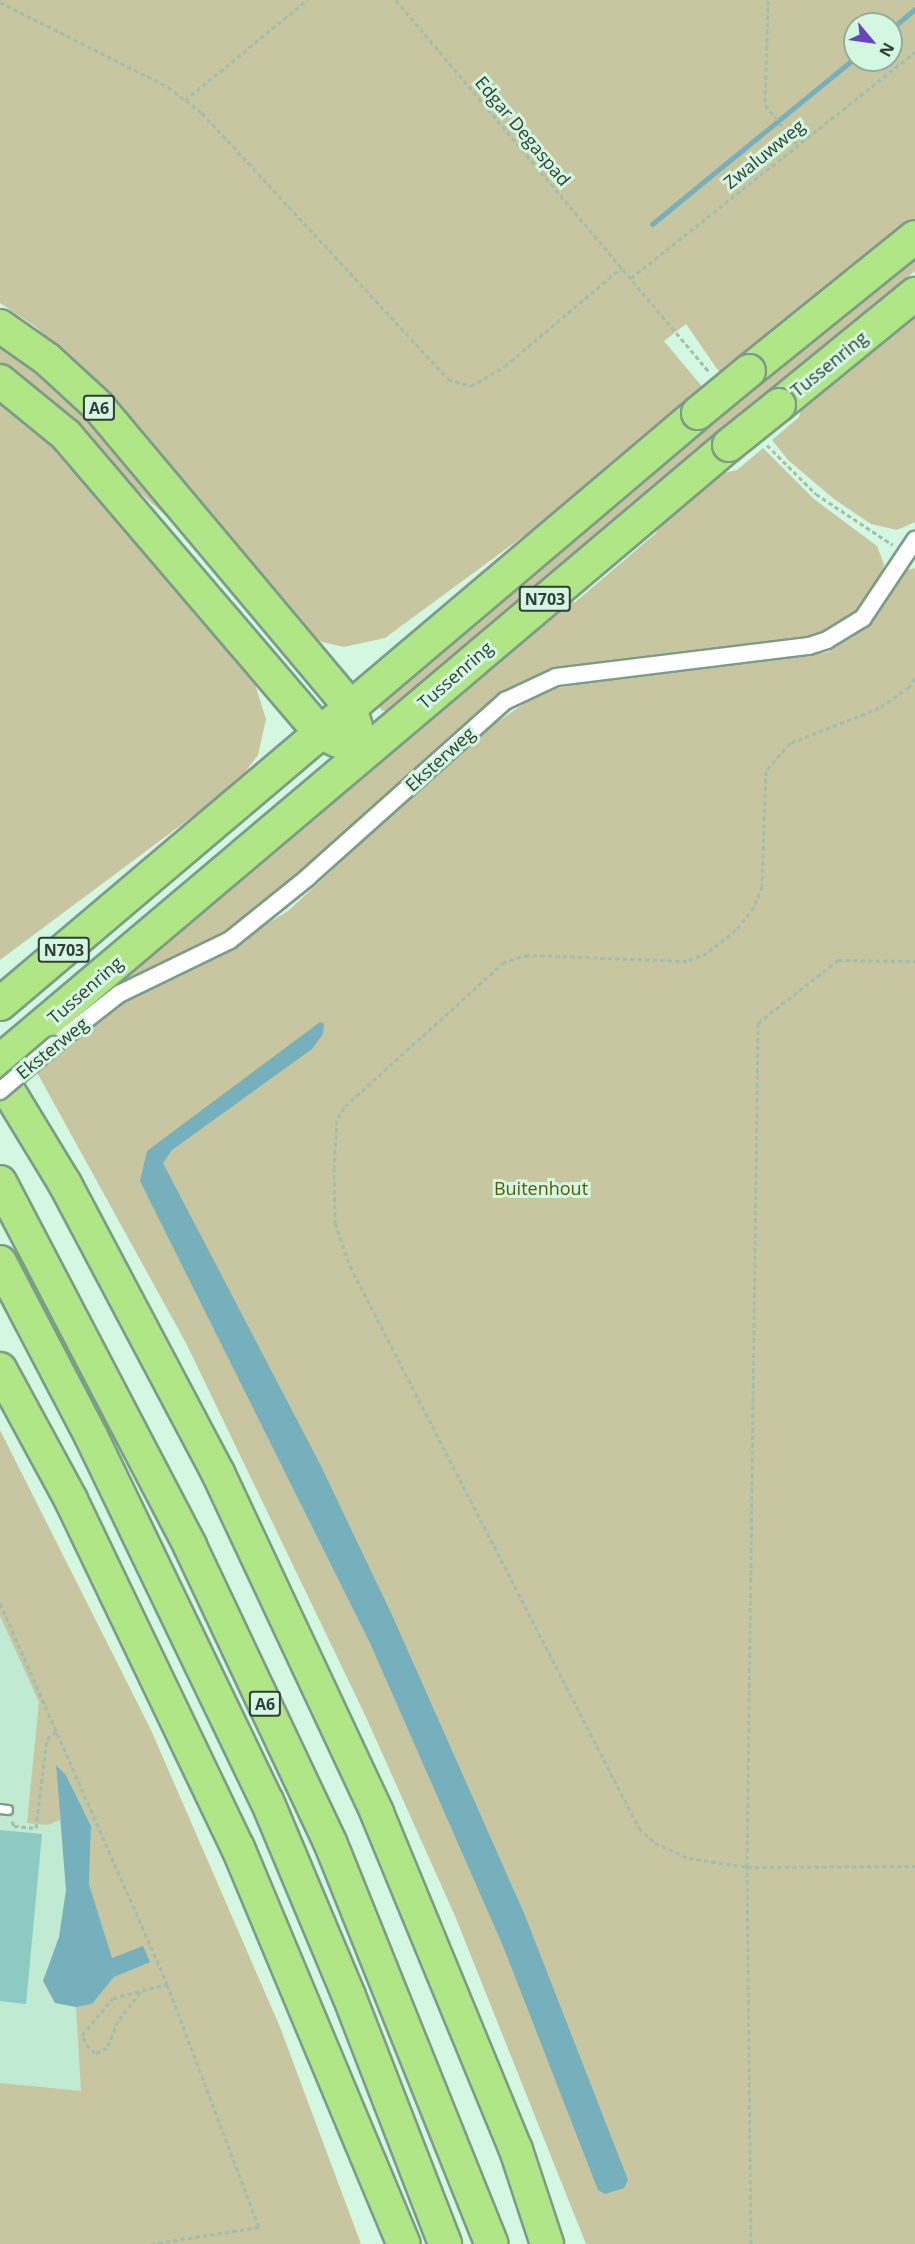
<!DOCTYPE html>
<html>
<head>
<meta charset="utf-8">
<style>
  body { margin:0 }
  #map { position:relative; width:915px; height:2244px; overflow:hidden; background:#d4f7e2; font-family:"Open Sans",sans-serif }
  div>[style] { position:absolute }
  .built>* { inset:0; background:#c1ead2 }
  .green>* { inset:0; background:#c7c6a1 }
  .water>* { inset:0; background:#75b0bc }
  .stream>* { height:5px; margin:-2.5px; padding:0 2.5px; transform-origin:2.5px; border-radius:2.5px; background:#75b0bc }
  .building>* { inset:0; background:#8dcac2 }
  .path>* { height:3px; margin-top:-1.5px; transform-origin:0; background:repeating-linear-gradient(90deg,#a2bead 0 4.5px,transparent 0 7.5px) }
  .roads { filter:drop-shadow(2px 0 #7c9c89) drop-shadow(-2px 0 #7c9c89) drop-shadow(0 2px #7c9c89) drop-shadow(0 -2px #7c9c89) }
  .lane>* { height:8px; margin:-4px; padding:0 4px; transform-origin:4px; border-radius:4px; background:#fff }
  .street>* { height:16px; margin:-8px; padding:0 8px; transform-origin:8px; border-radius:8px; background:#fff }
  .highway>* { height:32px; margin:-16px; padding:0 16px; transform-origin:16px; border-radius:16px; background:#b1e687 }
  .bridges { filter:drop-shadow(2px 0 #7c9c89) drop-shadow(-2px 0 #7c9c89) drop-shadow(0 2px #7c9c89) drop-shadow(0 -2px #7c9c89) }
  .street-bridge>* { height:16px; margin:-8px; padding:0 8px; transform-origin:8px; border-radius:8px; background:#fff }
  .highway-bridge>* { height:32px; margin:-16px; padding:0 16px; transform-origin:16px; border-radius:16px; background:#b1e687 }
  span { translate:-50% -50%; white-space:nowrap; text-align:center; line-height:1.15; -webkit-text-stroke:6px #d4f7e2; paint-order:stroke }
  .shield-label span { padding:2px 4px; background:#d4f7e2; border:2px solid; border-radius:4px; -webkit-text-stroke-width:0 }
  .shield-label { font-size:16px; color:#313e36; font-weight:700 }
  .street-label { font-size:18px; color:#313e36 }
  .park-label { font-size:18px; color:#5d5806 }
  .north { position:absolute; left:843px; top:12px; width:60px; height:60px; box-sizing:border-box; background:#d4f7e2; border:2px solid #93ad9d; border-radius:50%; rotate:119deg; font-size:16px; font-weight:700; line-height:24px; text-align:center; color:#313e36 }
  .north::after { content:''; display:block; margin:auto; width:21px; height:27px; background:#6844bd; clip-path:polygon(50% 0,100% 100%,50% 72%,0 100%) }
</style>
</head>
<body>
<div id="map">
  <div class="built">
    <div style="clip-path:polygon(0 1565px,286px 2244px,0 2244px)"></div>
  </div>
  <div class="green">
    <div style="clip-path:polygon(evenodd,0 0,915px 0,915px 220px,722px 376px,686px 324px,664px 341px,705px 390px,571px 501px,385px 638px,344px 647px,322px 642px,305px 633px,162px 455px,110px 398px,37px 328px,0 303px,0 0,855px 24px,891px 24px,891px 60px,855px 60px,855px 24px)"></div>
    <div style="clip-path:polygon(915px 248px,915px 271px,392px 713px,381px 710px,378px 702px)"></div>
    <div style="clip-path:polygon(915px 302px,915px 522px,897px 530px,871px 524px,834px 499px,788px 460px,772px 440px,799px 417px,805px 395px)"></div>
    <div style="clip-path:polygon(0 335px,45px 362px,177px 526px,0 366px)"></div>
    <div style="clip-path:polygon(0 399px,39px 427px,254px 681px,266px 719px,258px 755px,236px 784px,0 960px)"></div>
    <div style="clip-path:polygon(763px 448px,814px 499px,877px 546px,884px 564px,880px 583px,849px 618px,833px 629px,795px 640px,544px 674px,528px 680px,504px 695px,294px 881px,250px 915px,201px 945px,103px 994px,528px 628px,572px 600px,574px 603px,656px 533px,660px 524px,709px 476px,737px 470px)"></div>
    <div style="clip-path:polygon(915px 568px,915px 2244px,586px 2244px,455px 1916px,365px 1715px,186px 1343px,35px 1069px,127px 998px,229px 947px,288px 911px,478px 735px,541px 692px,602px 678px,828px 652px,865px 628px,903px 571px)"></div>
    <div style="clip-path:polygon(0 1430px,151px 1730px,280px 2027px,361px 2244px,0 2244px,0 2083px,81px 2091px,76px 2007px,92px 2004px,114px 1977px,112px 1959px,89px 1884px,91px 1826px,66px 1775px,56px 1765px,60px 1820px,48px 1825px,27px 1823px,39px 1702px,0 1616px)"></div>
  </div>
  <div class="water">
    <div style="clip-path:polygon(320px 1022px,324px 1024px,323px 1034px,312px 1049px,172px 1150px,163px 1163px,320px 1464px,392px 1615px,524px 1913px,628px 2180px,624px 2188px,605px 2194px,598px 2190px,503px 1946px,370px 1643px,140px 1181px,147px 1151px)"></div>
    <div style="clip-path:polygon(56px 1765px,66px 1775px,91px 1826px,89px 1884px,112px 1958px,143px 1946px,150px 1962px,114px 1977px,92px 2004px,76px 2007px,55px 2003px,43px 1981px,59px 1937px,66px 1890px)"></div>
  </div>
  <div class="stream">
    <div style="left:891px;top:29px;width:31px;rotate:-40deg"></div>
    <div style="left:652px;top:224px;width:262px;rotate:-39.3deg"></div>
  </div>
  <div class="building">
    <div style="clip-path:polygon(0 1830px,42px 1834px,26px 2004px,0 2001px)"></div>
  </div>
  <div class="path">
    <div style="left:396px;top:0;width:486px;rotate:49.9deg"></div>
    <div style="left:768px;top:0;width:105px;rotate:91.6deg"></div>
    <div style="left:765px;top:105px;width:52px;rotate:50.5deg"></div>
    <div style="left:0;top:2px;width:188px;rotate:26.8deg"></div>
    <div style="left:168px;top:87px;width:43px;rotate:37.4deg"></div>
    <div style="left:202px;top:113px;width:362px;rotate:47.2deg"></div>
    <div style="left:448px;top:379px;width:24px;rotate:17deg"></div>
    <div style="left:471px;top:386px;width:39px;rotate:-30deg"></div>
    <div style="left:505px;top:366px;width:153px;rotate:-40.2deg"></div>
    <div style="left:185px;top:100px;width:158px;rotate:-39.3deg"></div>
    <div style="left:631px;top:278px;width:363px;rotate:-38.5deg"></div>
    <div style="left:767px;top:445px;width:69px;rotate:45deg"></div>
    <div style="left:816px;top:494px;width:92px;rotate:33.5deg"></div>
    <div style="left:915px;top:678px;width:11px;rotate:124deg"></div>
    <div style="left:909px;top:687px;width:37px;rotate:145deg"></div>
    <div style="left:879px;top:708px;width:96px;rotate:158.5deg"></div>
    <div style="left:790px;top:743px;width:37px;rotate:131deg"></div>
    <div style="left:766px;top:771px;width:115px;rotate:92deg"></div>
    <div style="left:762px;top:886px;width:22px;rotate:111deg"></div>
    <div style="left:754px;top:907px;width:29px;rotate:128deg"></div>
    <div style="left:736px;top:930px;width:37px;rotate:142deg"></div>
    <div style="left:707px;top:953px;width:22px;rotate:158deg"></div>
    <div style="left:687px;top:961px;width:159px;rotate:-177.8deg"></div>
    <div style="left:528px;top:955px;width:25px;rotate:164deg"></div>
    <div style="left:504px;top:962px;width:216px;rotate:137.8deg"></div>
    <div style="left:344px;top:1107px;width:15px;rotate:118deg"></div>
    <div style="left:337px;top:1120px;width:47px;rotate:93.7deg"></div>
    <div style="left:334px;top:1167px;width:56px;rotate:89deg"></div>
    <div style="left:335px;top:1223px;width:46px;rotate:70.8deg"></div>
    <div style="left:350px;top:1266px;width:632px;rotate:62.79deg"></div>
    <div style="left:639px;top:1828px;width:22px;rotate:43deg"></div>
    <div style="left:655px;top:1843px;width:37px;rotate:24deg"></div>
    <div style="left:689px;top:1858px;width:59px;rotate:8.8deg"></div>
    <div style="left:747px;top:1867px;width:168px;rotate:-0.3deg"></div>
    <div style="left:0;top:1603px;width:416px;rotate:66.3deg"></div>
    <div style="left:167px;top:1984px;width:260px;rotate:69.3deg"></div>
    <div style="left:259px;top:2227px;width:110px;rotate:171.1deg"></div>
    <div style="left:12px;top:1821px;width:5px;rotate:68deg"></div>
    <div style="left:14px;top:1826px;width:22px;rotate:5deg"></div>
    <div style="left:36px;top:1828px;width:90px;rotate:-83deg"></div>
    <div style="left:47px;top:1739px;width:13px;rotate:-39deg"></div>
    <div style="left:140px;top:1992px;width:36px;rotate:127deg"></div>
    <div style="left:118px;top:2021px;width:29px;rotate:112deg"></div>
    <div style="left:107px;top:2048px;width:13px;rotate:157deg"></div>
    <div style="left:95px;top:2053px;width:8px;rotate:-140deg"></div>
    <div style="left:89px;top:2048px;width:15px;rotate:-118deg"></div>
    <div style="left:82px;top:2035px;width:48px;rotate:-50deg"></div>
    <div style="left:113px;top:1998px;width:56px;rotate:-14.5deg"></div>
    <div style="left:751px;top:2244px;width:377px;rotate:-90.6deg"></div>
    <div style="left:747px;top:1867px;width:844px;rotate:-89.25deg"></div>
    <div style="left:758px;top:1023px;width:102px;rotate:-38.2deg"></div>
    <div style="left:838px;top:960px;width:77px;rotate:0.7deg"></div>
  </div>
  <div class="roads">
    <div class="lane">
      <div style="left:0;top:1809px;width:8px;rotate:7deg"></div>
    </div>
    <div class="street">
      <div style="left:54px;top:1045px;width:83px;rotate:-38.1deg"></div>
      <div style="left:119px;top:994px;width:123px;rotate:-25.9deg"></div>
      <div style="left:230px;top:940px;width:99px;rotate:-38.8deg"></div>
      <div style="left:307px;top:878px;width:266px;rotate:-41.8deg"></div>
      <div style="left:505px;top:701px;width:56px;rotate:-25.2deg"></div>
      <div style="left:556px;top:677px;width:255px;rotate:-7deg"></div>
      <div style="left:809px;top:646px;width:19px;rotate:-18deg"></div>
      <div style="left:827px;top:640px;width:42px;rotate:-31.4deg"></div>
      <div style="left:863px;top:618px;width:94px;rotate:-56.3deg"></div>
    </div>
    <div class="highway">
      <div style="left:0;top:326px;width:57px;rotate:35.1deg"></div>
      <div style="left:47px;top:359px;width:68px;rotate:42.6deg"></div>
      <div style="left:97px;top:405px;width:394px;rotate:50deg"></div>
      <div style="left:350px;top:707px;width:21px;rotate:73deg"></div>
      <div style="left:749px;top:371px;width:213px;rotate:-38.9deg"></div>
      <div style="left:0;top:381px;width:85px;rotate:39.3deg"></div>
      <div style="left:66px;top:435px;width:391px;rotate:49.5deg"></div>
      <div style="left:320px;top:732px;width:20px;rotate:27deg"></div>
      <div style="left:779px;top:405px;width:176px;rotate:-39.2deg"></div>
      <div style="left:0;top:1004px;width:915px;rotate:-40.25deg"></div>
      <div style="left:0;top:1061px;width:954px;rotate:-40.2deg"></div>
      <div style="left:0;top:1077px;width:125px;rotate:58.7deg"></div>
      <div style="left:65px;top:1184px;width:327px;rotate:62.1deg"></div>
      <div style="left:218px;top:1473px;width:375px;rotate:64.9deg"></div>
      <div style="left:377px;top:1813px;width:365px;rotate:67.6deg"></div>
      <div style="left:516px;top:2150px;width:99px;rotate:71.7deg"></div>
      <div style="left:0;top:1182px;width:411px;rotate:62.4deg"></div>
      <div style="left:190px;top:1546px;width:327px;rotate:64.7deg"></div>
      <div style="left:330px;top:1842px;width:433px;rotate:68.1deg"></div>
      <div style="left:0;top:1262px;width:196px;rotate:62.4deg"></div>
      <div style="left:91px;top:1436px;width:405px;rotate:64.3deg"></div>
      <div style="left:267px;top:1801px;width:212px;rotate:67.2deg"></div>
      <div style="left:349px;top:1996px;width:266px;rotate:68.8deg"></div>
      <div style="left:0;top:1369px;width:149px;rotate:61.5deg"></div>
      <div style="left:71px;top:1500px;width:386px;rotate:64.4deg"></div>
      <div style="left:238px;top:1848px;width:429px;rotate:67.3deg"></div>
    </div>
  </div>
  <div class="bridges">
    <div class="street-bridge">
      <div style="left:0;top:1091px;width:71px;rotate:-40.4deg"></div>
    </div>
    <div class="highway-bridge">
      <div style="left:698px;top:413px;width:66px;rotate:-39.5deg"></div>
      <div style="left:729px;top:445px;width:64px;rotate:-38.7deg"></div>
    </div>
  </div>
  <div class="shield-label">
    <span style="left:99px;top:408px">A6</span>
    <span style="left:545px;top:599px">N703</span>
    <span style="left:64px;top:950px">N703</span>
    <span style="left:265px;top:1704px">A6</span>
  </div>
  <div class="street-label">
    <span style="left:523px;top:131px;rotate:50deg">Edgar Degaspad</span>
    <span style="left:764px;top:154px;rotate:-39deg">Zwaluwweg</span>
    <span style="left:829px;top:364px;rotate:-39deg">Tussenring</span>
    <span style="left:455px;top:675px;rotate:-41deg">Tussenring</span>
    <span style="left:440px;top:759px;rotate:-42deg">Eksterweg</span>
    <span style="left:85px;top:990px;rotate:-41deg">Tussenring</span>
    <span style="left:52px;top:1048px;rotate:-39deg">Eksterweg</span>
  </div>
  <div class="park-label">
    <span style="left:541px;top:1188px">Buitenhout</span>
  </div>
  <div class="north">N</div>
</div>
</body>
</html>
